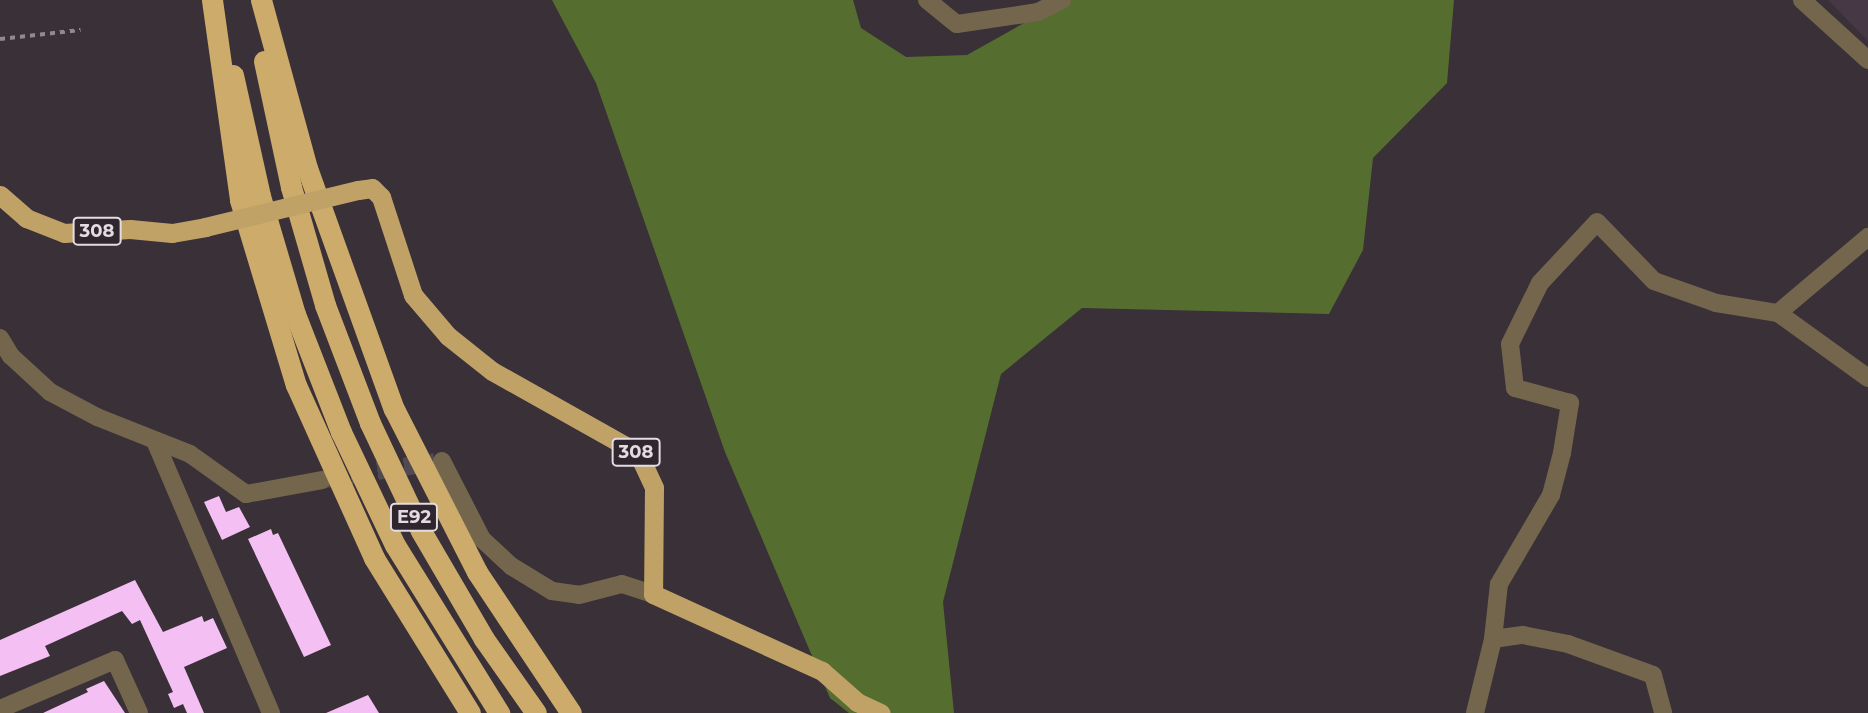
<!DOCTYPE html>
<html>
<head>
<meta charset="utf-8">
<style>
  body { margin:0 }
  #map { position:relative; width:1868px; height:713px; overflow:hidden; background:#393038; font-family:Montserrat,sans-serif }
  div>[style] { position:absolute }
  .built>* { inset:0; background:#463845 }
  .forest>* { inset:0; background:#566d30 }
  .building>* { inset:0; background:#f4bff2 }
  .minor-tunnel>* { height:18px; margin-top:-9px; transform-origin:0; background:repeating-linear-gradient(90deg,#524a52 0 18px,transparent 0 27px) }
  .path>* { height:3.5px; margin-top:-1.75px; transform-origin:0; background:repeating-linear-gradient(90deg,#908990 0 5px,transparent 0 10px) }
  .minor>* { height:18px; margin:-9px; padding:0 9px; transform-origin:9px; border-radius:9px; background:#74664d }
  .trunk>* { height:19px; margin:-9.5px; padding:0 9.5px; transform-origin:9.5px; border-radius:9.5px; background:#c0a267 }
  .motorway>* { height:21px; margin:-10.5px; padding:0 10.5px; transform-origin:10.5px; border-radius:10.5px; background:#ccab6b }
  .trunk-bridge>* { height:19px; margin:-9.5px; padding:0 9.5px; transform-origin:9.5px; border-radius:9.5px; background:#c0a267 }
  .motorway-bridge>* { height:21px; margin:-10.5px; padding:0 10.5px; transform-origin:10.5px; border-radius:10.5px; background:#ccab6b }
  span { translate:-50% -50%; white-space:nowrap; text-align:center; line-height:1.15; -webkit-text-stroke:7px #2f262e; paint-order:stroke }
  .shield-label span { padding:2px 5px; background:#2f262e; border:2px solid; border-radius:5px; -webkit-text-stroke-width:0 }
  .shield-label { font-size:18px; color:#e3dde3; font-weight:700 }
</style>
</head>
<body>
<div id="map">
  <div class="built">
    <div style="clip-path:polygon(1828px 0,1868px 0,1868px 41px)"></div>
  </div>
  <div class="forest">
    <div style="clip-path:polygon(552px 0,853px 0,861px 28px,906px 57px,967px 55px,1065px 0,1454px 0,1447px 83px,1373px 158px,1363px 250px,1329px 314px,1082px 308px,1001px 374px,943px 602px,954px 713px,849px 713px,830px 698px,725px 452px,596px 83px)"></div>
  </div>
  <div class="building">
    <div style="clip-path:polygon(219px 496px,226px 512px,239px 507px,250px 527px,222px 540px,204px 502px)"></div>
    <div style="clip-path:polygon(271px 529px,273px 535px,278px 533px,331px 645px,304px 657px,248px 539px)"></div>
    <div style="clip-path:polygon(135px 580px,163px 632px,202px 616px,204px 622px,213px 618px,227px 648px,184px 667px,204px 713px,187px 713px,183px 704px,174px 708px,168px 694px,173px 692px,140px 620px,132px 624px,122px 611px,45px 646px,50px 656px,0 676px,0 640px)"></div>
    <div style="clip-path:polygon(104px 681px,125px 713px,43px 713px,88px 692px,86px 689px)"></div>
    <div style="clip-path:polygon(368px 695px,379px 713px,326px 713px)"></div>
  </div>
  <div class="minor-tunnel">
    <div style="left:324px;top:479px;width:112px;rotate:-8.7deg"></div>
  </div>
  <div class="path">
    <div style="left:0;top:39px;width:81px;rotate:-6.4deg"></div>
  </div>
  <div class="minor">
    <div style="left:927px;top:0;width:38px;rotate:39deg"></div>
    <div style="left:957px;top:24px;width:82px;rotate:-8.4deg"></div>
    <div style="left:1038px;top:12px;width:27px;rotate:-27deg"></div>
    <div style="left:1802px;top:0;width:89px;rotate:42.3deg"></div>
    <div style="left:1778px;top:313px;width:111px;rotate:35.8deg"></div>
    <div style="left:0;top:338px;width:21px;rotate:59deg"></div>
    <div style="left:11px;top:356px;width:53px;rotate:42.7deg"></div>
    <div style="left:50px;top:392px;width:53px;rotate:28deg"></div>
    <div style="left:97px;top:417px;width:100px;rotate:21.7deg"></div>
    <div style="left:190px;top:454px;width:69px;rotate:35.5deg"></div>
    <div style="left:246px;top:494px;width:77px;rotate:-10.4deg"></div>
    <div style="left:155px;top:441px;width:296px;rotate:66.9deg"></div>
    <div style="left:442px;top:461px;width:88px;rotate:62.9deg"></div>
    <div style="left:482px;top:539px;width:40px;rotate:43deg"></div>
    <div style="left:511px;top:566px;width:48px;rotate:31.4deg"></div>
    <div style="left:552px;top:591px;width:27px;rotate:8deg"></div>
    <div style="left:579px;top:595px;width:44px;rotate:-14.3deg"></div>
    <div style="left:622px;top:584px;width:33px;rotate:18deg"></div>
    <div style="left:1493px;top:639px;width:30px;rotate:-8deg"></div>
    <div style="left:1523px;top:635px;width:46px;rotate:11.3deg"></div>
    <div style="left:1568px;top:644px;width:90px;rotate:20deg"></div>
    <div style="left:1653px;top:675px;width:39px;rotate:75deg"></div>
    <div style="left:0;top:709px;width:125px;rotate:-23.1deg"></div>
    <div style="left:115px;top:660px;width:58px;rotate:65.6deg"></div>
    <div style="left:1475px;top:713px;width:76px;rotate:-76.3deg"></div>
    <div style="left:1493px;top:639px;width:55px;rotate:-83.8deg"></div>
    <div style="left:1499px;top:584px;width:103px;rotate:-59.7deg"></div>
    <div style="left:1551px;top:495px;width:43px;rotate:-75.3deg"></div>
    <div style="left:1562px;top:453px;width:51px;rotate:-80.9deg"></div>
    <div style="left:1570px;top:403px;width:57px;rotate:-164.7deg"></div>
    <div style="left:1515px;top:388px;width:44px;rotate:-96.5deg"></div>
    <div style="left:1510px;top:344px;width:68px;rotate:-63.8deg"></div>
    <div style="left:1540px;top:283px;width:83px;rotate:-46.9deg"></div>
    <div style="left:1597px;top:222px;width:82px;rotate:46deg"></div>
    <div style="left:1654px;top:281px;width:66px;rotate:19.5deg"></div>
    <div style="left:1716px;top:303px;width:63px;rotate:9.2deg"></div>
    <div style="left:1778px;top:313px;width:118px;rotate:-40.2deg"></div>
  </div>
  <div class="trunk">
    <div style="left:358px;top:190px;width:14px;rotate:-8deg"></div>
    <div style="left:372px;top:188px;width:13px;rotate:45deg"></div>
    <div style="left:381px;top:197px;width:103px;rotate:71.9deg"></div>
    <div style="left:413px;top:295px;width:54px;rotate:49.5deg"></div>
    <div style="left:448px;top:336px;width:56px;rotate:38.5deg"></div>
    <div style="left:492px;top:371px;width:167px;rotate:29.3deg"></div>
    <div style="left:638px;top:453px;width:38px;rotate:65deg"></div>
    <div style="left:654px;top:488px;width:106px;rotate:90.5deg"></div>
    <div style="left:653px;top:594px;width:186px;rotate:24.5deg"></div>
    <div style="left:822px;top:671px;width:47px;rotate:41.5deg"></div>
    <div style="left:857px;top:702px;width:26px;rotate:25deg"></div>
    <div style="left:0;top:195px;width:35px;rotate:41deg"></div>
    <div style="left:26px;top:218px;width:41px;rotate:21.5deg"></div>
    <div style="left:64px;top:233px;width:66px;rotate:-3.5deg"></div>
    <div style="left:130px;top:229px;width:42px;rotate:5.4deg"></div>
    <div style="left:172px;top:233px;width:34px;rotate:-10deg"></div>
  </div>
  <div class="motorway">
    <div style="left:212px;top:0;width:202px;rotate:82deg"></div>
    <div style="left:240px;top:200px;width:193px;rotate:73.2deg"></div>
    <div style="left:296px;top:385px;width:190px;rotate:65.7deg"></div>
    <div style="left:374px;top:558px;width:182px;rotate:58.2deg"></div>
    <div style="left:261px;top:0;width:174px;rotate:74.7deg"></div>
    <div style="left:307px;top:168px;width:256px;rotate:70.2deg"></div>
    <div style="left:394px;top:409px;width:183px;rotate:63deg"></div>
    <div style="left:477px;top:572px;width:169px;rotate:56.3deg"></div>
    <div style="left:264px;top:61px;width:129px;rotate:77.9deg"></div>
    <div style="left:291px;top:187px;width:123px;rotate:73.9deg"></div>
    <div style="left:233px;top:75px;width:124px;rotate:77.4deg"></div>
    <div style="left:260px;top:196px;width:123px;rotate:73.5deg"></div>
  </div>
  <div class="trunk-bridge">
    <div style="left:205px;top:227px;width:157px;rotate:-13.6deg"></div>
  </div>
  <div class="motorway-bridge">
    <div style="left:325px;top:305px;width:126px;rotate:69.1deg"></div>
    <div style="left:370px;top:423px;width:119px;rotate:64.7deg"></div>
    <div style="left:421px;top:531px;width:125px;rotate:59.7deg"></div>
    <div style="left:484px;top:639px;width:90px;rotate:54.9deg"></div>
    <div style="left:295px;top:314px;width:127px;rotate:68.7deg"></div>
    <div style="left:341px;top:432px;width:125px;rotate:64.5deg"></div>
    <div style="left:395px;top:545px;width:198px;rotate:58.2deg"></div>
  </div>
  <div class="shield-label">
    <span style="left:97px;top:231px">308</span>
    <span style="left:636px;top:452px">308</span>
    <span style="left:414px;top:517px">E92</span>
  </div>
</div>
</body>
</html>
